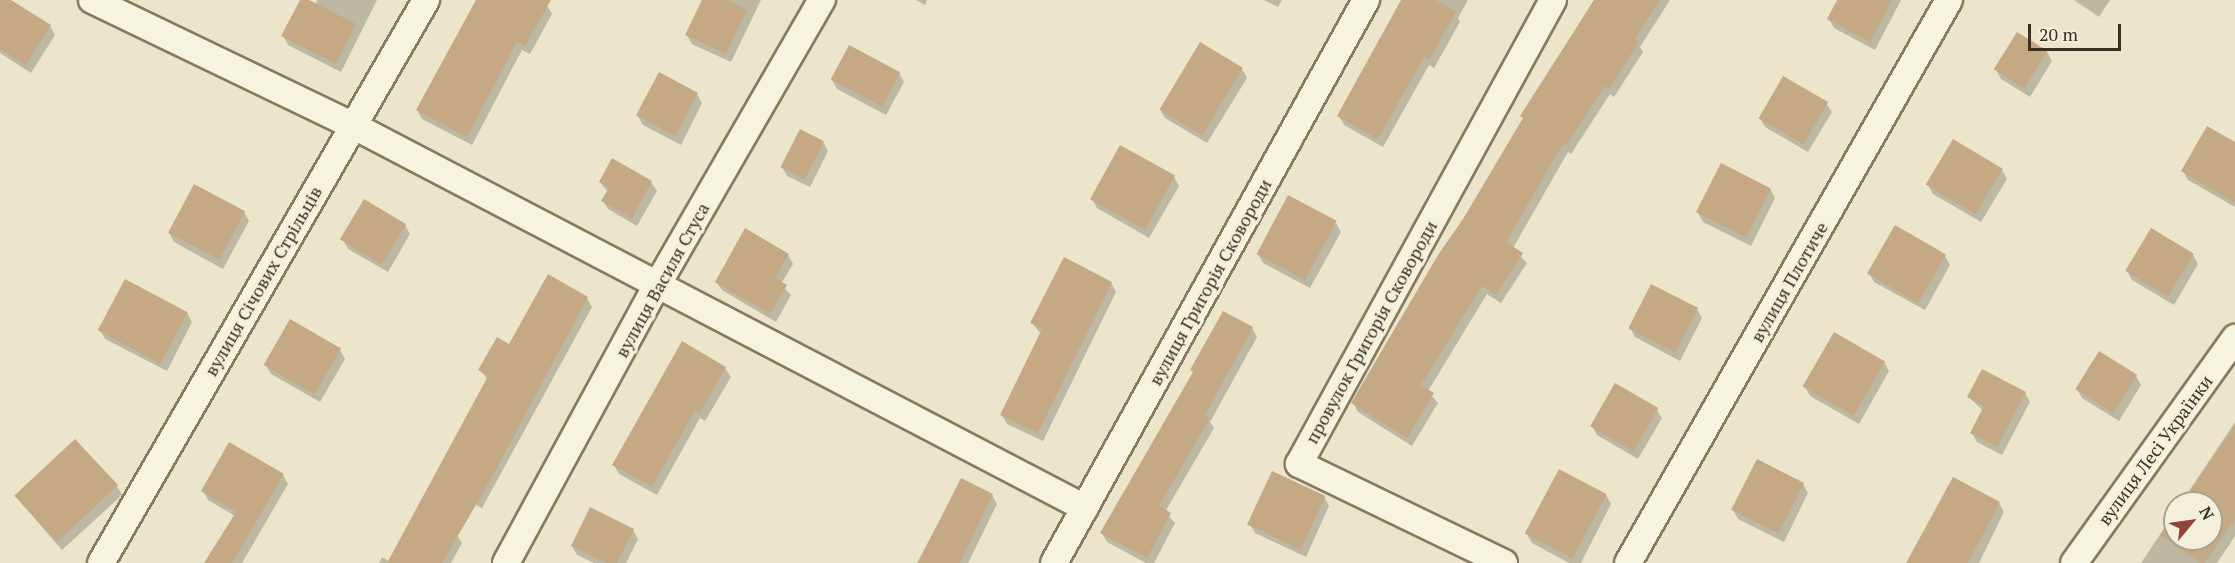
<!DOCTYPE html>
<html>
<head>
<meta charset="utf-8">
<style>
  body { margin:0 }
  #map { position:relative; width:2235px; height:563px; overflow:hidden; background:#ebe6cb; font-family:"PT Serif",serif }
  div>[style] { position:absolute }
  .shadow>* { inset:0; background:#0003 }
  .building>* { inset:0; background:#c5a985; transform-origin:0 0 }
  .roads { filter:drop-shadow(2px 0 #867a61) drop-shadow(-2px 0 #867a61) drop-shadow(0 2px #867a61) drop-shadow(0 -2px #867a61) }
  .street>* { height:26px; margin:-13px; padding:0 13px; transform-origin:13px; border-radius:13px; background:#f6f3de }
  span { translate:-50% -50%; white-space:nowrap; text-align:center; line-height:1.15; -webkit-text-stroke:6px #f3efda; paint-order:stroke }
  .street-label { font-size:18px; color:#383023 }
  .north { position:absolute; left:2163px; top:491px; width:60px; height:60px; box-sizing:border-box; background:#f3efda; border:2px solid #a8a391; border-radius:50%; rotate:61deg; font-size:16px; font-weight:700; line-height:24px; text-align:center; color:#383023 }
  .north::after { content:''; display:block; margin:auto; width:21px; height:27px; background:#8f4437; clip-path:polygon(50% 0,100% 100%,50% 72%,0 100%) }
  .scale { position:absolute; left:2028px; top:24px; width:93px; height:27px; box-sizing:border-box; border:3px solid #383023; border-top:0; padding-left:8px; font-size:18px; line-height:21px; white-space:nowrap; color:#383023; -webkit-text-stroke:4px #f3efda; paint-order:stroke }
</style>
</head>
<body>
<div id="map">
  <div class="shadow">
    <div style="clip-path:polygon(7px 0,50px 26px,55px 35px,31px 73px,0 53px,0 11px)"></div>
    <div style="clip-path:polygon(302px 0,315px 5px,317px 0,377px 0,341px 72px,288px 45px,283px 36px)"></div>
    <div style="clip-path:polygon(478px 0,544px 0,552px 14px,530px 54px,522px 50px,472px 145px,422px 119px,417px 110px)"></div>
    <div style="clip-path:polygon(703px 0,761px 0,731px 62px,692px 44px,687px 35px)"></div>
    <div style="clip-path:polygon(916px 0,927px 0,925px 5px)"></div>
    <div style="clip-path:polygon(1264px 0,1282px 0,1278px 7px)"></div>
    <div style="clip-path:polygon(1402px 0,1468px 0,1458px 18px,1460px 22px,1434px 68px,1429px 65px,1383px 147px,1344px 125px,1339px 116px)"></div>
    <div style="clip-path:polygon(1594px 0,1670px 0,1640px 47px,1643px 52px,1614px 97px,1610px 94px,1571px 154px,1568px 152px,1513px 248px,1527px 263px,1501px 303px,1487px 294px,1428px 391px,1438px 403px,1412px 446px,1358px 412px,1353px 403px)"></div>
    <div style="clip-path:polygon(1839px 0,1901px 0,1875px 50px,1834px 28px,1829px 19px)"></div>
    <div style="clip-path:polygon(2074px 0,2110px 0,2099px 17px)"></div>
    <div style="clip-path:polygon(2047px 52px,2052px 61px,2030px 97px,2001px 79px,1996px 70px)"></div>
    <div style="clip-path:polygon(1242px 69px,1247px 78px,1207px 143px,1165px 118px,1160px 109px)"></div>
    <div style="clip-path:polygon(899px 73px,904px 82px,886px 115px,837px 89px,832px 80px)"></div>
    <div style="clip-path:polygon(697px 94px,702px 103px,681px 145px,643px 125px,638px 116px)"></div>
    <div style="clip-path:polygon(1826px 103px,1832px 112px,1808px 152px,1765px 127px,1760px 118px)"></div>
    <div style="clip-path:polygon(823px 142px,828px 151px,810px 187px,787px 176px,782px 167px)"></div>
    <div style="clip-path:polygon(2235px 144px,2235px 207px,2188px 180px,2183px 171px)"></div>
    <div style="clip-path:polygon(2002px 170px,2007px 179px,1981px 222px,1933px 194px,1928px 185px)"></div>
    <div style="clip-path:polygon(1174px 177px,1179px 186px,1149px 238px,1097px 208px,1092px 199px)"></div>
    <div style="clip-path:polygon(600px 182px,651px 182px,657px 191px,637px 226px,608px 209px,603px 201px,608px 192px)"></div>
    <div style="clip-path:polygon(1770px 189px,1775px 198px,1751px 246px,1703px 222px,1698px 213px)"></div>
    <div style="clip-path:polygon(244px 212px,249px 221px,223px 269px,174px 242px,169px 233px)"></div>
    <div style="clip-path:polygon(1336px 223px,1341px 232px,1310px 288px,1263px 263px,1258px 254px)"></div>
    <div style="clip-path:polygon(405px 225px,410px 234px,388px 272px,348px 249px,343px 240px)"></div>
    <div style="clip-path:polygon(1895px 227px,1945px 256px,1950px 265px,1925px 310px,1874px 282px,1869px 273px)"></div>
    <div style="clip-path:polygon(788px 255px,793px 264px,781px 284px,791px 295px,776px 322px,722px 290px,716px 282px)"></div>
    <div style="clip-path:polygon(2193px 255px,2198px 264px,2174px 305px,2132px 280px,2127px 271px)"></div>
    <div style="clip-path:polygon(1111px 283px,1116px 292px,1043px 441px,1007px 424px,1002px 415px,1041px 334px,1032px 323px)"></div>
    <div style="clip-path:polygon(587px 298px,592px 307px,482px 508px,441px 488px,488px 380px,480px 370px,509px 346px)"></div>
    <div style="clip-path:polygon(1697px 309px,1702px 318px,1680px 361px,1635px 337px,1630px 328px)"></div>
    <div style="clip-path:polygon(187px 313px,192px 322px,167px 371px,105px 339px,100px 330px)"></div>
    <div style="clip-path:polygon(1252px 328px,1257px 337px,1210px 422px,1214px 428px,1165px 512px,1175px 523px,1154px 563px,1146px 563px,1107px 542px,1102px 533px)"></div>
    <div style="clip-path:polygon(340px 350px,345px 359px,320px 402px,271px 374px,266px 365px)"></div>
    <div style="clip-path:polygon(1884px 362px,1889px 371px,1859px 424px,1810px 396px,1805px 387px)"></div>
    <div style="clip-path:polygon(725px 368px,731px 377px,705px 421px,700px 418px,657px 495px,619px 474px,614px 465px)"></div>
    <div style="clip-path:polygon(2136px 376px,2141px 385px,2119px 421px,2082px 398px,2077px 389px)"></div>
    <div style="clip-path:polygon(2025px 393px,2030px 402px,2002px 455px,1977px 442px,1972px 433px,1983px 411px,1969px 397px)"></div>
    <div style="clip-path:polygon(1657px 410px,1662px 418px,1638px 459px,1597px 435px,1592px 426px)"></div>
    <div style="clip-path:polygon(2235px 422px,2235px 536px,2217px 563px,2141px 563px,2175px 512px,2175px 539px,2211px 539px,2211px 503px,2181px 503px)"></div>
    <div style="clip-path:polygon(283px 475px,288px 484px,242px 563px,206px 563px,235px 516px,208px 500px,203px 491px)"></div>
    <div style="clip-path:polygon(961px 480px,992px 495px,997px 504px,968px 563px,917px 563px)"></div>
    <div style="clip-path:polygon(1803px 484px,1808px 493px,1784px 542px,1738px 519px,1733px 510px)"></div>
    <div style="clip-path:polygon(117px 486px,122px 495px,62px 550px,15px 496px)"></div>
    <div style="clip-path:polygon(1606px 495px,1611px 504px,1581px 563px,1569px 563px,1532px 543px,1527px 534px)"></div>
    <div style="clip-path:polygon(1324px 497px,1329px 506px,1306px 557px,1255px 533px,1250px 524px)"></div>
    <div style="clip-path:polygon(1999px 503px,2004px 512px,1979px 563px,1907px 563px)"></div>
    <div style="clip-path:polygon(633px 530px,638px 539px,626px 563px,594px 563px,577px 555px,572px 546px)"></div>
    <div style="clip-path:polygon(457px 535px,462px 543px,451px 563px,379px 563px,382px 557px,390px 562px)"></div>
  </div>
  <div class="building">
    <div style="clip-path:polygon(0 0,11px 0,51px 25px,26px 65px,0 49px)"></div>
    <div style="clip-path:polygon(300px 0,309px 0,356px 24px,336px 64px,281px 36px)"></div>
    <div style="clip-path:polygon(476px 0,551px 0,525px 46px,517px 42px,467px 137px,416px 110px)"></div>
    <div style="clip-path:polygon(702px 0,727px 0,747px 10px,726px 54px,685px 35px)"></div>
    <div style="clip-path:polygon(1401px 0,1436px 0,1456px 12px,1429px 60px,1424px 57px,1378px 139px,1337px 116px)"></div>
    <div style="clip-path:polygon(1594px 0,1660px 0,1635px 39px,1639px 42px,1609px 89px,1605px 86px,1566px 146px,1563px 144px,1506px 242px,1523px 253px,1496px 295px,1482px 286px,1421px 385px,1434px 393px,1407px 438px,1351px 403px,1438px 255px,1465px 216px,1523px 118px,1520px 116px)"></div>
    <div style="clip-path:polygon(1837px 0,1892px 0,1870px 42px,1827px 19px)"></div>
    <div style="left:2017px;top:32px;width:36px;height:44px;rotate:32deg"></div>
    <div style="left:1200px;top:42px;width:50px;height:79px;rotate:31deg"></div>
    <div style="left:849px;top:45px;width:58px;height:39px;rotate:28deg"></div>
    <div style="left:659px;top:72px;width:44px;height:49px;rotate:28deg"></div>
    <div style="left:1783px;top:76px;width:52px;height:49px;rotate:30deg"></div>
    <div style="clip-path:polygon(2207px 126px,2235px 142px,2235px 203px,2181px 171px)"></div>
    <div style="left:800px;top:129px;width:27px;height:43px;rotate:27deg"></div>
    <div style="left:1953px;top:139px;width:58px;height:53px;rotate:31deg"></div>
    <div style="left:1120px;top:145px;width:63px;height:62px;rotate:29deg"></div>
    <div style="clip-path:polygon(612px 158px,652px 181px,632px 218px,601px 201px,609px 188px,599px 182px)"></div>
    <div style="left:1721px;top:163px;width:56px;height:55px;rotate:27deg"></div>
    <div style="left:194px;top:184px;width:58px;height:55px;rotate:28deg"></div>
    <div style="left:1288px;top:195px;width:55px;height:67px;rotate:28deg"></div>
    <div style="left:364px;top:199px;width:49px;height:47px;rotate:31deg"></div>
    <div style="left:1895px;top:225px;width:59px;height:56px;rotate:30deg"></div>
    <div style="clip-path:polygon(745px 228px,789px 254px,775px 278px,787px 285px,770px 314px,715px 282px)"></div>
    <div style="left:2151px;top:228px;width:50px;height:50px;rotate:31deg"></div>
    <div style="clip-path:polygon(1064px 257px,1112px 282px,1038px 433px,1000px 415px,1042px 329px,1030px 323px)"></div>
    <div style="clip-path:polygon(548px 274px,588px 297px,491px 479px,442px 563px,387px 563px,488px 376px,478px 370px,497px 337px,509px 344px)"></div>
    <div style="left:125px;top:279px;width:71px;height:58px;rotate:28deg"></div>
    <div style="left:1651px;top:284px;width:53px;height:50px;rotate:27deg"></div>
    <div style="clip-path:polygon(1223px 311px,1253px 327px,1205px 415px,1210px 418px,1159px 506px,1171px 513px,1147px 558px,1100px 533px,1193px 372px,1190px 370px)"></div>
    <div style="left:290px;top:319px;width:59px;height:53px;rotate:30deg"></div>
    <div style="left:1834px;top:332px;width:59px;height:63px;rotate:30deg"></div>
    <div style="clip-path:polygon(682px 341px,726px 367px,700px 413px,695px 410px,652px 487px,612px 465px)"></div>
    <div style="left:2099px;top:351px;width:45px;height:45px;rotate:32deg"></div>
    <div style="clip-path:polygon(1982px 369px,2026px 392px,1997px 447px,1970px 433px,1984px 406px,1967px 397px)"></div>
    <div style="left:1615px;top:383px;width:50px;height:50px;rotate:30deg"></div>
    <div style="clip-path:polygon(2235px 425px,2235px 519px,2205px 563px,2200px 563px,2160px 535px,2175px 513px,2175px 539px,2211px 539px,2211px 503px,2182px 503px)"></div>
    <div style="left:75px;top:439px;width:63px;height:83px;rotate:47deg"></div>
    <div style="clip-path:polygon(229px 442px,284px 474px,232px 563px,204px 563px,236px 512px,201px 491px)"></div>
    <div style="left:1757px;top:459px;width:53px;height:57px;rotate:27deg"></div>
    <div style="left:1559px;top:469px;width:54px;height:73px;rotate:28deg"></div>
    <div style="left:1272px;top:471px;width:59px;height:59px;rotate:25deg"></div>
    <div style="clip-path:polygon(1953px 477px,2000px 502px,1968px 563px,1906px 563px)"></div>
    <div style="clip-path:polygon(961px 478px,993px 494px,960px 563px,918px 563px)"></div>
    <div style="clip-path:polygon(590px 507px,634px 529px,617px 563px,606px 563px,571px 546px)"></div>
  </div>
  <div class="roads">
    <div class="street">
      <div style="left:92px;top:0;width:288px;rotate:25.7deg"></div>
      <div style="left:352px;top:125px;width:827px;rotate:27.59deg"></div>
      <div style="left:101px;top:563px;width:650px;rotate:-60deg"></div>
      <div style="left:506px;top:563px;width:314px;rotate:-61.5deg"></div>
      <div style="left:656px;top:287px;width:332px;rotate:-60deg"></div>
      <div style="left:1054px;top:563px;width:644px;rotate:-61.01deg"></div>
      <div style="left:1504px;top:563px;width:228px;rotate:-154.2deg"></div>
      <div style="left:1299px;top:464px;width:529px;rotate:-61.3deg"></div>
      <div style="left:1628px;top:563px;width:648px;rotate:-60.31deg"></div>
      <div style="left:2074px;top:563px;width:277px;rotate:-54.4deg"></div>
    </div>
  </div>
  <div class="street-label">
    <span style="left:662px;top:280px;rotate:-61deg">вулиця Василя Стуса</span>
    <span style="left:263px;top:281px;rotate:-60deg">вулиця Січових Стрільців</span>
    <span style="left:1210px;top:282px;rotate:-61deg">вулиця Григорія Сковороди</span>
    <span style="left:1789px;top:282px;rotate:-60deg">вулиця Плотиче</span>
    <span style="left:1371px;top:332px;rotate:-61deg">провулок Григорія Сковороди</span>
    <span style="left:2155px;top:450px;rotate:-54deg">вулиця Лесі Українки</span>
  </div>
  <div class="north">N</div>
  <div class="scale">20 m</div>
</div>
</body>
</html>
